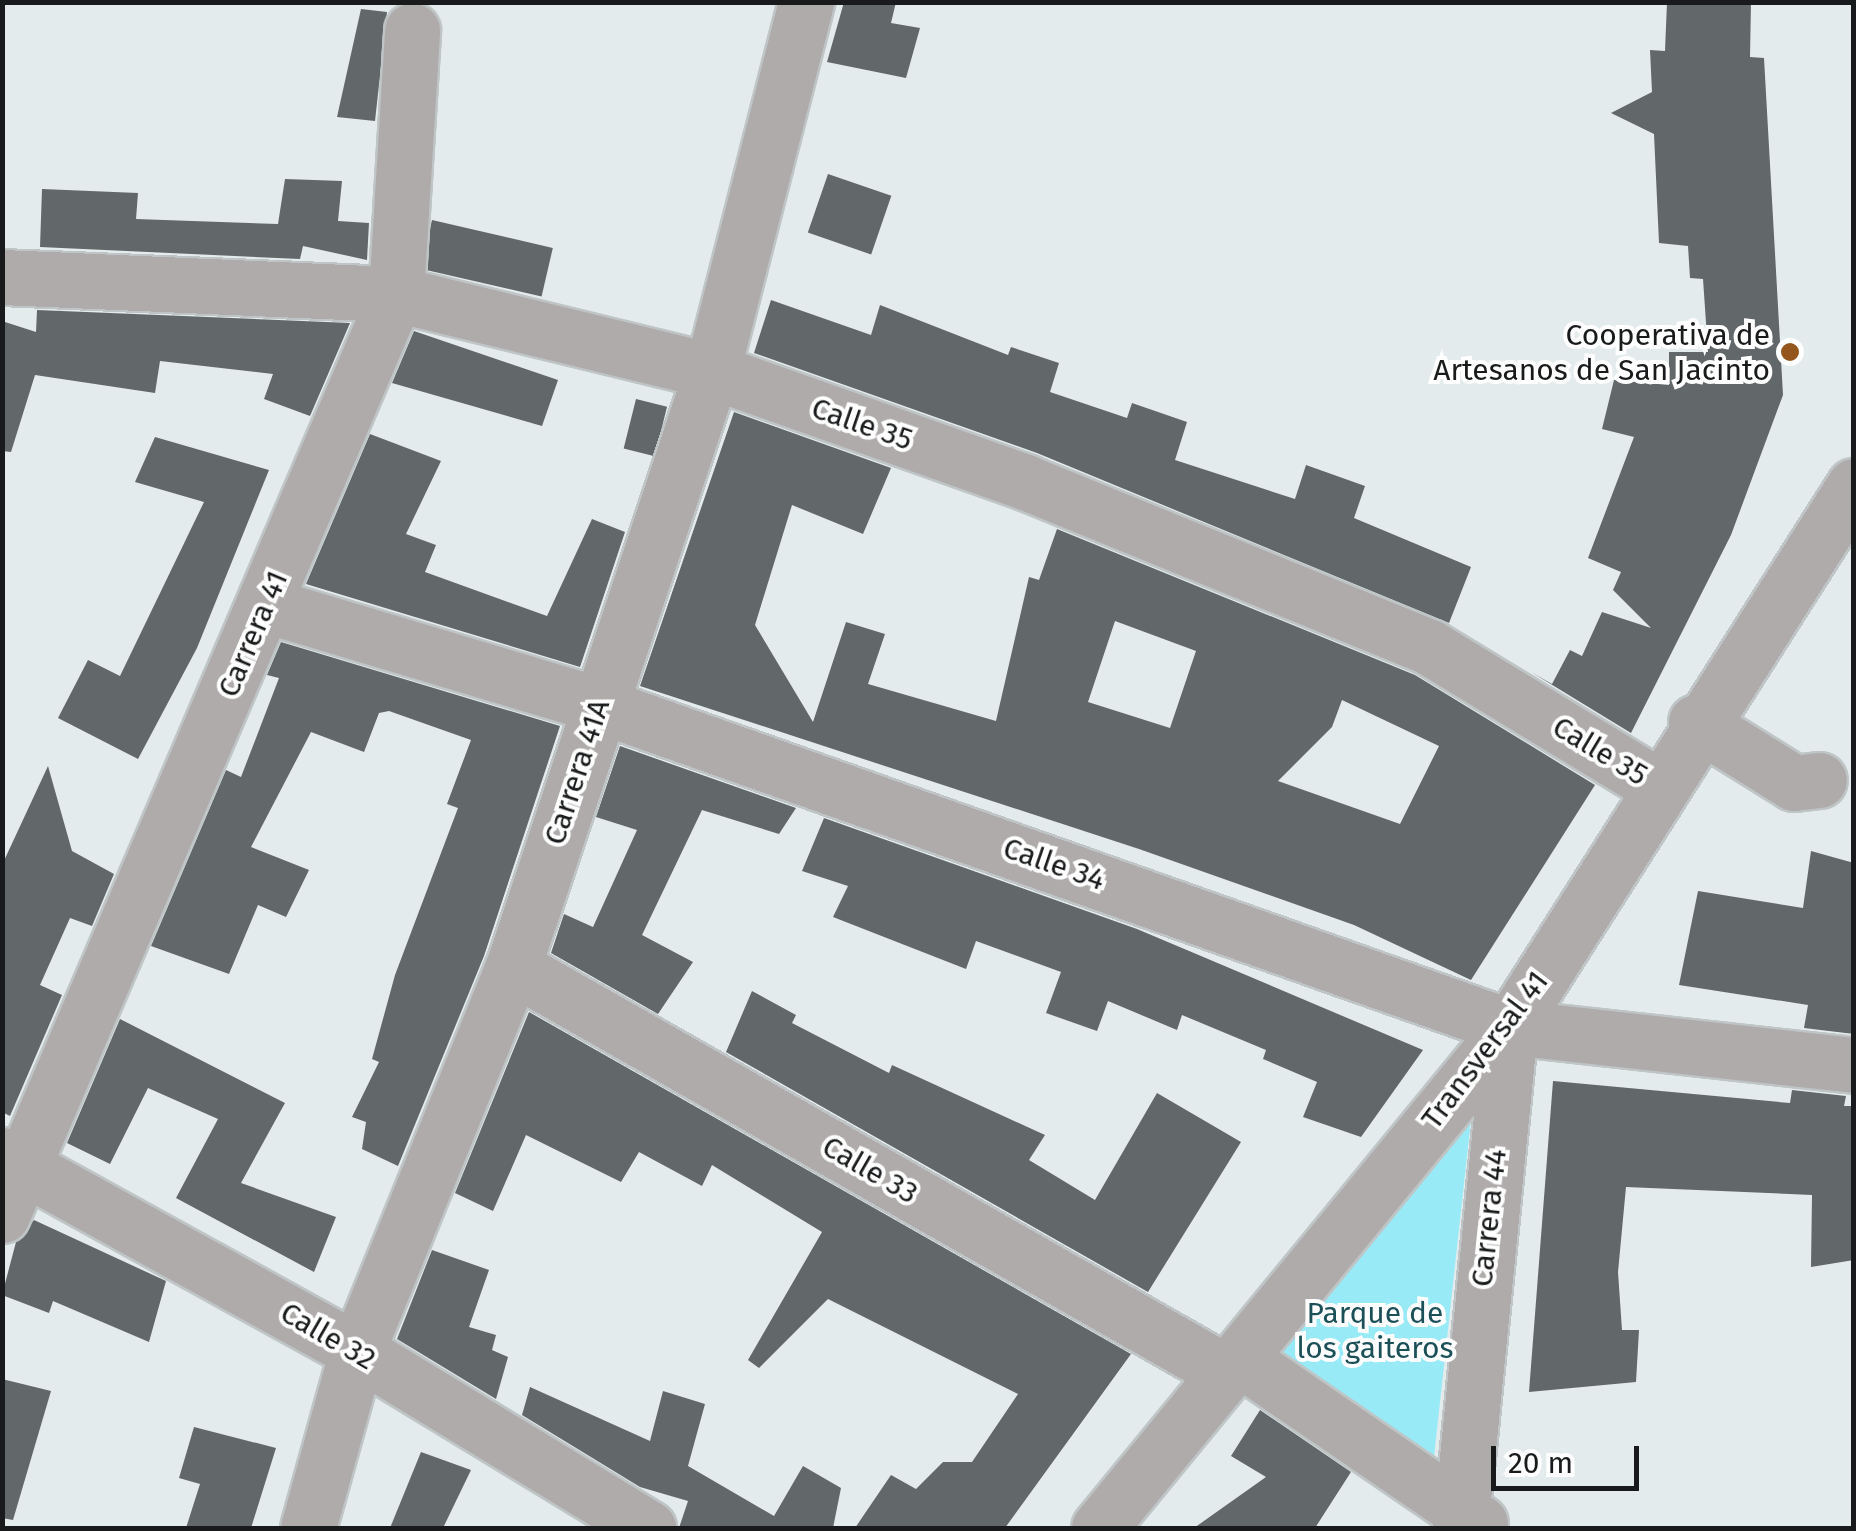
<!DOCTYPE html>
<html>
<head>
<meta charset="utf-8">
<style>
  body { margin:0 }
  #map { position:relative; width:1856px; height:1531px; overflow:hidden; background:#e4ebec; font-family:"Fira Sans",sans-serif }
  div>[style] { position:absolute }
  .green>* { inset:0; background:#99eaf7 }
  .building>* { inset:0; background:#626869; transform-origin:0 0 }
  .roads { filter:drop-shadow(2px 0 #bfc5c6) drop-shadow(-2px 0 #bfc5c6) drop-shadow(0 2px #bfc5c6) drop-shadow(0 -2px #bfc5c6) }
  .minor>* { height:55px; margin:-27.5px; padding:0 27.5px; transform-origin:27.5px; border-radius:27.5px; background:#aeabaa }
  .dots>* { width:28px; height:28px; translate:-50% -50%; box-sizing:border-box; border:5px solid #fff; border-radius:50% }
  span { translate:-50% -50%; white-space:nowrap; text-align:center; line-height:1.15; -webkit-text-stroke:8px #fff; paint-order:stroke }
  .poi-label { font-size:30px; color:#181a1b }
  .right { translate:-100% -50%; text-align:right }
  .street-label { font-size:30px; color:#181a1b }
  .park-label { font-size:30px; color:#1c5058 }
  .frame { position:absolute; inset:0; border:5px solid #181a1b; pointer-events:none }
  .scale { position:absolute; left:1491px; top:1446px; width:148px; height:45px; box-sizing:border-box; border:5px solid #181a1b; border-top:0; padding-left:12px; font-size:30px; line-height:35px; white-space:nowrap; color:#181a1b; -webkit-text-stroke:8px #fff; paint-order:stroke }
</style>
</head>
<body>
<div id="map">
  <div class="green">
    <div style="clip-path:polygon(1474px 1092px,1433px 1466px,1266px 1345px)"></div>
  </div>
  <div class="building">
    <div style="clip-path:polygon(844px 2px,896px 2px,891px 23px,920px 28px,906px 78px,827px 62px)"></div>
    <div style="clip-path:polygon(1667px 2px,1751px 2px,1750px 57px,1764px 58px,1783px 395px,1731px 535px,1631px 733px,1531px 672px,1552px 684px,1570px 650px,1582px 656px,1602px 612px,1651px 628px,1613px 590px,1621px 572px,1588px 558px,1634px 437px,1602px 429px,1614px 380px,1669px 385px,1669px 352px,1708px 352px,1703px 279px,1690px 278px,1688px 246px,1659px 243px,1654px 134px,1611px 113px,1652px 92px,1650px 50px,1665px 51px)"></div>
    <div style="clip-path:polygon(361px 9px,387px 12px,375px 121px,337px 117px)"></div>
    <div style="left:828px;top:174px;width:67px;height:62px;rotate:19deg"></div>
    <div style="clip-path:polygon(285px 179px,342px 181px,338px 221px,369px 223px,367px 260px,303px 246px,300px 259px,40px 247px,42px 189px,138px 193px,136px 219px,278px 224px)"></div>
    <div style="left:432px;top:220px;width:124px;height:50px;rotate:13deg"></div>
    <div style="clip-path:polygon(771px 300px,871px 335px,880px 305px,1008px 355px,1011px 347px,1059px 363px,1050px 392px,1127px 418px,1132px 403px,1187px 422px,1175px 460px,1295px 499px,1306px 465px,1365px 486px,1354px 518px,1471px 567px,1449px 623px,1037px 453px,754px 353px)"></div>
    <div style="clip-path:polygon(37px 310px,350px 323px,310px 416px,264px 399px,273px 374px,160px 361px,155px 393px,35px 375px,11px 452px,2px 451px,2px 321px,36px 332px)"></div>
    <div style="clip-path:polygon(414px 331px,558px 380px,542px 426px,392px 383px)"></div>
    <div style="left:636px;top:399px;width:32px;height:51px;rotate:14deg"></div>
    <div style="clip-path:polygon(evenodd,734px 412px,891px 468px,863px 534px,792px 505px,755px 625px,813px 722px,846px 622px,885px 634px,868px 684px,996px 721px,1029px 577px,1039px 580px,1057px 529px,1415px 675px,1595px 785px,1471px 980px,1354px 925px,1139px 849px,640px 686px,734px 412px,1115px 621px,1196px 651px,1170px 728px,1088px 702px,1115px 621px,734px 412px,1342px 700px,1439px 746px,1400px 824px,1278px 781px,1332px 727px,1342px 700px)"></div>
    <div style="clip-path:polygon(370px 434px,441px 461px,406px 534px,436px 545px,425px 572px,547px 616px,592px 519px,625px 532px,580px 667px,306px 584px)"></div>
    <div style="clip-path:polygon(155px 437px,269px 470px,197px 648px,138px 759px,58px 718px,88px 660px,120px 676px,204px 502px,135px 482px)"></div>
    <div style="clip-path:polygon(281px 642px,560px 726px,484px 956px,398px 1166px,362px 1149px,366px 1122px,352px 1117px,379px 1062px,372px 1059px,395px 975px,458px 808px,447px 804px,471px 740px,389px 711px,379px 713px,364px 752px,311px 732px,251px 847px,309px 870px,286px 917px,258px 905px,229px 974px,151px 946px,226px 770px,241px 777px,279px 678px,267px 675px)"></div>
    <div style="clip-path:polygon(620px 746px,796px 808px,779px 834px,702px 810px,642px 935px,693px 962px,658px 1014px,551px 953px,564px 914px,593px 927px,637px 830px,596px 817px)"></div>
    <div style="clip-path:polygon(48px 766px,72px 851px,114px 874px,92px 926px,70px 918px,40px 985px,62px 995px,10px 1116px,2px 1112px,2px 865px)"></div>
    <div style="clip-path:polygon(824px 818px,1137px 929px,1423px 1050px,1361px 1137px,1303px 1117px,1317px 1082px,1263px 1059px,1266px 1050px,1182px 1015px,1177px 1030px,1108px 1001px,1097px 1031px,1046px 1013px,1061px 972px,976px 941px,966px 969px,833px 917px,848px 886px,802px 871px)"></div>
    <div style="clip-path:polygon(1811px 851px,1854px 863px,1854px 1034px,1804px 1028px,1808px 1005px,1679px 985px,1698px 891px,1803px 908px)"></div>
    <div style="clip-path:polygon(752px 991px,796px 1015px,792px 1023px,889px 1073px,892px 1065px,1045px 1135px,1029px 1160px,1095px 1200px,1157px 1093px,1241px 1142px,1148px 1292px,726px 1052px)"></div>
    <div style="clip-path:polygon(529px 1012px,1131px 1354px,1005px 1528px,855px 1528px,891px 1475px,916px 1489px,943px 1462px,972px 1462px,1018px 1394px,828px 1299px,759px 1368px,748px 1360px,822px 1232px,712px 1165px,702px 1186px,639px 1152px,621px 1182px,526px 1135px,493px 1211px,455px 1193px)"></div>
    <div style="clip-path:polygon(120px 1019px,285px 1103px,241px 1183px,336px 1217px,314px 1272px,176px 1198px,218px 1119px,148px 1088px,110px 1164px,67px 1143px)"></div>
    <div style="clip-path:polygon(1553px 1081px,1790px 1103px,1792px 1090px,1846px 1096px,1844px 1106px,1853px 1106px,1854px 1260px,1811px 1267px,1812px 1195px,1626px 1187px,1618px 1272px,1622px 1330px,1639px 1330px,1636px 1382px,1529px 1392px)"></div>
    <div style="clip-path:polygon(34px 1220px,166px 1281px,149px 1342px,53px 1301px,49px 1313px,2px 1295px,16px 1242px)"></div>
    <div style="clip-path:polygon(432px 1250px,489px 1270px,469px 1327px,496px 1335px,492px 1350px,508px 1357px,496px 1399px,397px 1339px)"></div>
    <div style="clip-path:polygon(2px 1379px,51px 1391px,13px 1520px,2px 1518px)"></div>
    <div style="clip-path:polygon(530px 1387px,650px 1441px,663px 1391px,705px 1404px,688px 1466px,774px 1516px,803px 1466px,841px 1488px,833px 1528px,679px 1528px,688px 1501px,640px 1487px,522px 1415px)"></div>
    <div style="clip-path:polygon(1260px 1410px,1351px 1472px,1315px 1528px,1194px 1528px,1266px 1477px,1231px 1456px)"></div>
    <div style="clip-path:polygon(194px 1427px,276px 1448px,251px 1528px,186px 1528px,200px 1484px,179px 1478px)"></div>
    <div style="clip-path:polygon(421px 1452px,471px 1470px,443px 1528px,390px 1528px)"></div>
  </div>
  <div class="roads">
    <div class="minor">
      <div style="left:2px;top:277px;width:394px;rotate:2.5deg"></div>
      <div style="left:396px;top:294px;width:325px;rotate:13.7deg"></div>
      <div style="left:712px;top:371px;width:332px;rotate:19.5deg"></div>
      <div style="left:1025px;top:482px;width:436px;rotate:22.2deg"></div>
      <div style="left:1429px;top:647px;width:268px;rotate:31.3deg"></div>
      <div style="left:266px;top:605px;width:348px;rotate:16.7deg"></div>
      <div style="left:599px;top:705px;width:966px;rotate:19.47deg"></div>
      <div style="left:1510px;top:1027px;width:346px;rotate:6.3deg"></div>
      <div style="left:1696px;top:722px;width:115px;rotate:31.9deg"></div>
      <div style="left:1794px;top:783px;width:25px;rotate:-7deg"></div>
      <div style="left:513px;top:967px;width:821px;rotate:29.62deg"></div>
      <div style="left:2px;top:1155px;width:406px;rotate:28.9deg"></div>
      <div style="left:357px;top:1351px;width:341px;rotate:31.3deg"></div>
      <div style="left:2px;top:1215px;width:1002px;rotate:-66.84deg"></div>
      <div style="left:396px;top:294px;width:264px;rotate:-86.5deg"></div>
      <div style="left:1239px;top:1358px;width:292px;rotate:34.4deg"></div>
      <div style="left:308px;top:1528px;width:184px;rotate:-74.5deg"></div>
      <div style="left:357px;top:1351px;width:414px;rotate:-67.9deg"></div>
      <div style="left:513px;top:967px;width:628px;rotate:-71.54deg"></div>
      <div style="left:712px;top:371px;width:381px;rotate:-75.7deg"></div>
      <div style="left:1099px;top:1528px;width:648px;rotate:-50.64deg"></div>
      <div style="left:1510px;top:1027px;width:641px;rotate:-57.55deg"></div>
      <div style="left:1460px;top:1528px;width:503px;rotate:-84.3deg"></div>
    </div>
  </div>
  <div class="dots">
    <div style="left:1790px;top:352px;background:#94561c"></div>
  </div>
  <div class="poi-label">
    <span class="right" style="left:1770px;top:352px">Cooperativa de<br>Artesanos de San Jacinto</span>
  </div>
  <div class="street-label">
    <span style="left:862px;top:424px;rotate:19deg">Calle 35</span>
    <span style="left:253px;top:634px;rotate:-67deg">Carrera 41</span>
    <span style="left:1600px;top:751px;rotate:31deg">Calle 35</span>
    <span style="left:577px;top:772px;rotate:-72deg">Carrera 41A</span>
    <span style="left:1054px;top:864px;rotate:19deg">Calle 34</span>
    <span style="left:1485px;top:1050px;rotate:-53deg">Transversal 41</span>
    <span style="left:870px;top:1170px;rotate:30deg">Calle 33</span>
    <span style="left:1489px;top:1218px;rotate:-84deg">Carrera 44</span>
    <span style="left:328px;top:1336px;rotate:30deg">Calle 32</span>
  </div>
  <div class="park-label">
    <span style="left:1375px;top:1330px">Parque de<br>los gaiteros</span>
  </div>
  <div class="frame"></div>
  <div class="scale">20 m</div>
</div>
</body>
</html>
